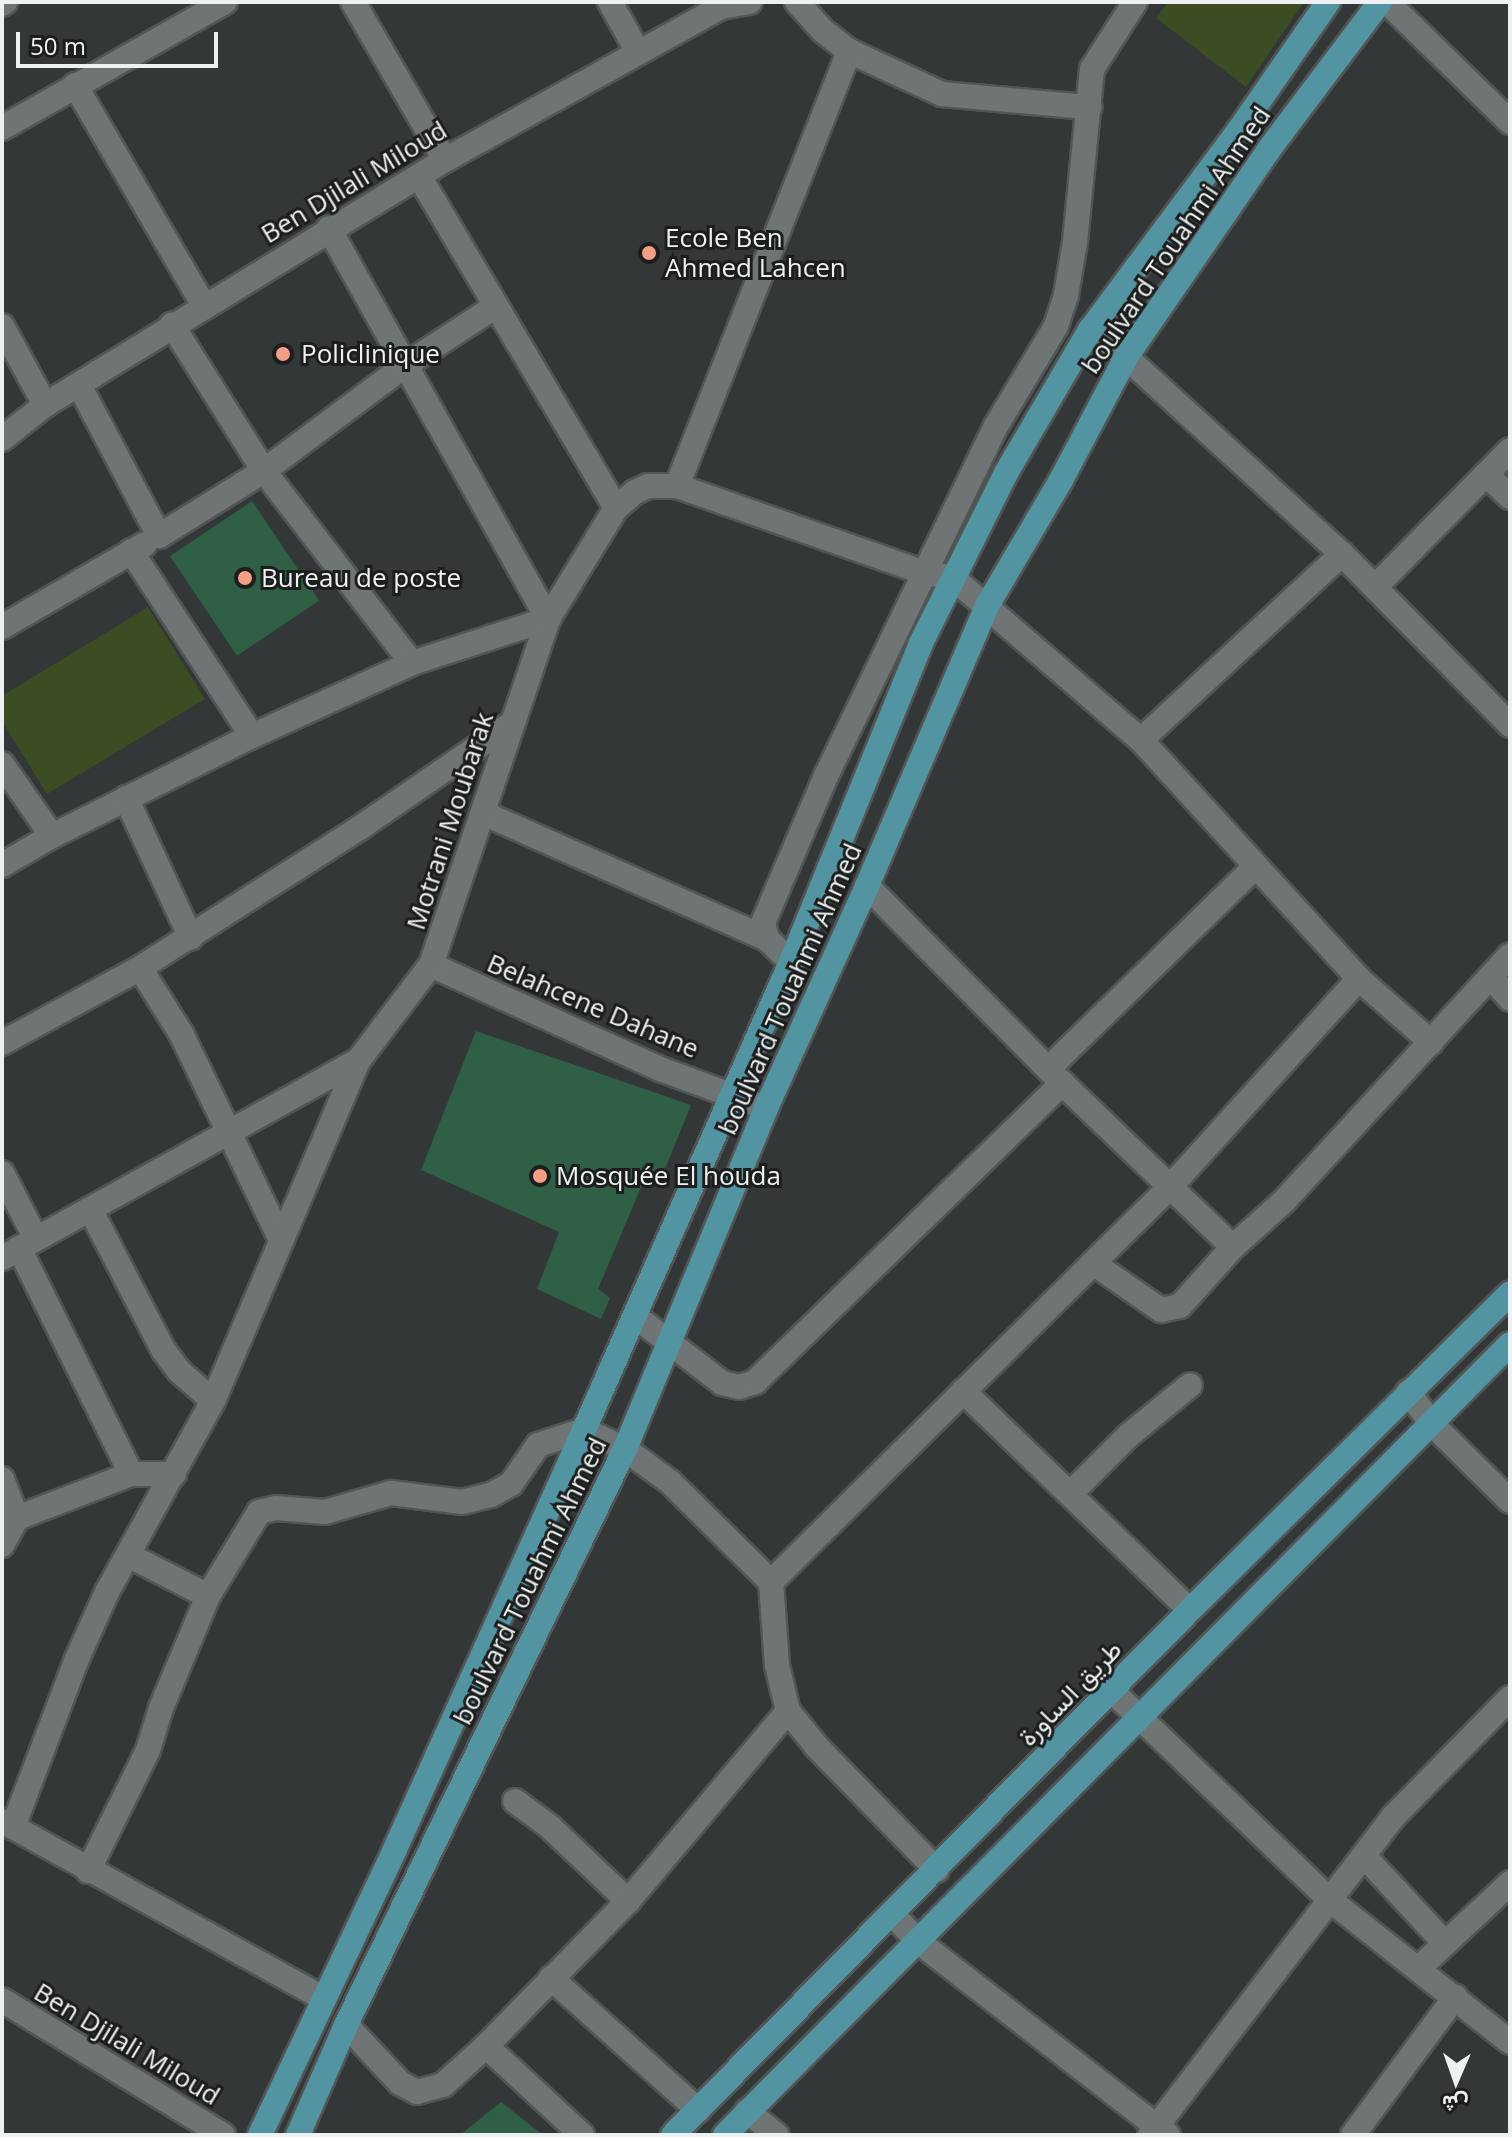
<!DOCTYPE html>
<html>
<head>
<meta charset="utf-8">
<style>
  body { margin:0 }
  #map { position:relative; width:1512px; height:2137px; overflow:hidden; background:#333737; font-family:"Open Sans",Vazirmatn,sans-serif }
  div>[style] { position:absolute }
  .green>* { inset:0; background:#3c4d23 }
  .building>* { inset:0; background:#2f6045; transform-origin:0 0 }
  .roads { filter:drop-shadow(2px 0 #515655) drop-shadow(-2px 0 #515655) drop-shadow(0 2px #515655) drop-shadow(0 -2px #515655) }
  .minor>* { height:24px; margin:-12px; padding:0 12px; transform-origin:12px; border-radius:12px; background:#6f7574 }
  .major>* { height:24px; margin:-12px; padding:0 12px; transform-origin:12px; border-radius:12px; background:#5394a3 }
  .dots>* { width:22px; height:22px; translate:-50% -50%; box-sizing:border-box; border:4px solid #1c1e1e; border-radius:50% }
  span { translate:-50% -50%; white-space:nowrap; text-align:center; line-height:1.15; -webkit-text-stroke:6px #1c1e1e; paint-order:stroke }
  .street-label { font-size:26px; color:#eef1f1 }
  .poi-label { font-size:26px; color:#eef1f1 }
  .left { translate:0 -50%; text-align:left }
  .frame { position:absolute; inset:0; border:4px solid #eef1f1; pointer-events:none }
  .north { position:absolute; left:1416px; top:2041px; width:80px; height:80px; -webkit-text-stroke:6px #1c1e1e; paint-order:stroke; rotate:182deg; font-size:22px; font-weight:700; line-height:32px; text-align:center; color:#eef1f1 }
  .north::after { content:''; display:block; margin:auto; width:28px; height:36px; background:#eef1f1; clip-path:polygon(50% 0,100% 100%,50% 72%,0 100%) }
  .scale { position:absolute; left:16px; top:32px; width:202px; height:36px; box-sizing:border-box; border:4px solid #eef1f1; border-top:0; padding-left:10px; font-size:24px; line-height:28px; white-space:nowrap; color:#eef1f1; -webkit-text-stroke:6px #1c1e1e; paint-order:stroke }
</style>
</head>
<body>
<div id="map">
  <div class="green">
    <div style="clip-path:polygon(1168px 2px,1304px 2px,1246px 87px,1156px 18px)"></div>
    <div style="clip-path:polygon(148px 607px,205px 699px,47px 794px,2px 721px,2px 696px)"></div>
  </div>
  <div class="building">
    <div style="left:252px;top:501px;width:120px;height:99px;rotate:56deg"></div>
    <div style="clip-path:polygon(476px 1031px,691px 1105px,661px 1179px,647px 1173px,598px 1289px,610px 1298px,601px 1319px,537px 1289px,559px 1232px,421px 1170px)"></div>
    <div style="clip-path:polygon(501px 2102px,543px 2135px,460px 2135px)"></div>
  </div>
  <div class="roads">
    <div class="minor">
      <div style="left:353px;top:2px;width:183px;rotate:59.8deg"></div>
      <div style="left:610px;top:2px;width:57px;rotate:60.8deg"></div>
      <div style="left:797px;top:2px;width:38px;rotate:48deg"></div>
      <div style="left:822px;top:30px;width:34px;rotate:38deg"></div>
      <div style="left:849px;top:51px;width:102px;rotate:24.8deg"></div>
      <div style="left:942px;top:94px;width:148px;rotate:5.1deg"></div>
      <div style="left:1387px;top:2px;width:172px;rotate:44.3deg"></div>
      <div style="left:2px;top:4px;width:4px;rotate:-34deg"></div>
      <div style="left:75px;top:85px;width:256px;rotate:59.7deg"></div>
      <div style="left:2px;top:128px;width:256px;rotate:-29.5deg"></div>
      <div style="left:419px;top:176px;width:386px;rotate:59.3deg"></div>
      <div style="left:496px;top:306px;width:106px;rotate:146.9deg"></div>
      <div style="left:407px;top:364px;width:179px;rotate:143.2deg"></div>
      <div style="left:264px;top:471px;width:242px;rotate:52.4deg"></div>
      <div style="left:412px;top:663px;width:143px;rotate:-17.9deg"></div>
      <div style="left:548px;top:619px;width:130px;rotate:-58.5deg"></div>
      <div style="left:616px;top:508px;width:25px;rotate:-40deg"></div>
      <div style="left:635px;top:492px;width:14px;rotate:-25deg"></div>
      <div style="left:648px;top:486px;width:29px"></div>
      <div style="left:677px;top:486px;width:264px;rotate:19.3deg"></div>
      <div style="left:926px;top:573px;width:27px;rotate:10deg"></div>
      <div style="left:953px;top:578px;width:248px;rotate:40.8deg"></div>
      <div style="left:1141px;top:740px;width:323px;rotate:47.6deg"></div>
      <div style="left:1359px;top:979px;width:96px;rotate:41.2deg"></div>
      <div style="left:2px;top:326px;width:90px;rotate:61.4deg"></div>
      <div style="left:1090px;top:330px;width:45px;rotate:36.9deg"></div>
      <div style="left:1126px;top:357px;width:292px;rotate:42.4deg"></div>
      <div style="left:1342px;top:554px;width:240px;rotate:45.5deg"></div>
      <div style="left:79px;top:385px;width:171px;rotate:62.1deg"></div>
      <div style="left:159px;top:536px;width:123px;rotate:-31.8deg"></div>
      <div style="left:264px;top:471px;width:173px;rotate:-122.2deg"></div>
      <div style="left:2px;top:439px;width:55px;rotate:-38.3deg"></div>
      <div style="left:45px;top:405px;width:469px;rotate:-31.5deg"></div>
      <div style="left:445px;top:160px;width:316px;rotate:-29deg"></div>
      <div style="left:721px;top:7px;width:29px;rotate:-10deg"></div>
      <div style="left:1486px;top:474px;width:33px;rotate:44deg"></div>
      <div style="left:677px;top:486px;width:468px;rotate:-68.4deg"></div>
      <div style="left:131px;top:551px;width:221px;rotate:56.8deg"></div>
      <div style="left:252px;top:736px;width:176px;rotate:-24.5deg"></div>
      <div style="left:1376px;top:586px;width:191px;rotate:-45.4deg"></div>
      <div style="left:2px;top:627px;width:165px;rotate:-30.1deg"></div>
      <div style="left:1141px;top:740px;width:274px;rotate:-42.8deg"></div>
      <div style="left:2px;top:764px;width:88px;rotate:55.2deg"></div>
      <div style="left:52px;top:836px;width:224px;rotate:-26.6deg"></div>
      <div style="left:126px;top:798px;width:154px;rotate:65.1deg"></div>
      <div style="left:483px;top:813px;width:311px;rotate:23.9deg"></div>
      <div style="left:2px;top:865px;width:58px;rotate:-30.1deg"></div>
      <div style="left:867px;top:886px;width:277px;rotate:45.3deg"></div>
      <div style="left:1062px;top:1083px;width:237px;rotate:43.8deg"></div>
      <div style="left:791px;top:962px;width:33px;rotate:-136deg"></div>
      <div style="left:767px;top:939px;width:16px;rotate:-104deg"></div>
      <div style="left:763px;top:923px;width:162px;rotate:-66.8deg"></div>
      <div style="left:827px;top:774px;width:387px;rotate:-64.1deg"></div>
      <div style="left:996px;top:426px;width:117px;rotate:-59deg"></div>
      <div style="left:1056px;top:326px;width:33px;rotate:-72deg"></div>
      <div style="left:1066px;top:295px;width:54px;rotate:-80.4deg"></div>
      <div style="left:1075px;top:242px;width:174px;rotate:-84.4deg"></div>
      <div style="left:1092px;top:69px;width:80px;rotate:-57.3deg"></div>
      <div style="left:431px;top:965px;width:252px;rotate:24.4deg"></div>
      <div style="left:660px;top:1069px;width:113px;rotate:20.2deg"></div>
      <div style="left:1491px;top:977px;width:29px;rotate:49deg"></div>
      <div style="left:2px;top:1043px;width:157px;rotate:-28.5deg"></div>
      <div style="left:1049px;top:1068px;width:289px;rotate:-44.3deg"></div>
      <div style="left:2px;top:1173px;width:74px;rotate:62.7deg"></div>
      <div style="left:90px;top:1209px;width:160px;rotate:62.5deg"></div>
      <div style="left:164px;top:1351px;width:25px;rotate:53deg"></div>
      <div style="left:179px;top:1371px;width:45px;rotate:41.4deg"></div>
      <div style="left:281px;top:1240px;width:228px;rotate:-115.8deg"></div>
      <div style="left:182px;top:1035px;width:79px;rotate:-122.1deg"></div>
      <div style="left:140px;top:968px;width:262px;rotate:-32.5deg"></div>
      <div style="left:361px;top:827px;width:182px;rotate:-34.5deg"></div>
      <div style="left:19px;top:1248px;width:252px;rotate:63.6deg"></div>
      <div style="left:2px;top:1258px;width:407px;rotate:-29deg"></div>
      <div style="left:358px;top:1061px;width:121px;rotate:-52.8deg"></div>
      <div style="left:431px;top:965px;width:365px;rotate:-71.3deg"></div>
      <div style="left:548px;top:619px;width:448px;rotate:-119.3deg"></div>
      <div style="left:1093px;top:1263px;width:110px;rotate:-44.6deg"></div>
      <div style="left:1171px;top:1186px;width:280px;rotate:-47.8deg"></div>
      <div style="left:635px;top:1316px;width:110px;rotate:37.6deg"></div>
      <div style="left:722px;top:1383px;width:17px;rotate:13deg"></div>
      <div style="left:739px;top:1387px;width:17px;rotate:-17deg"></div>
      <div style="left:755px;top:1382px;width:429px;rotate:-44.2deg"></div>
      <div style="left:963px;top:1391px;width:315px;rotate:44deg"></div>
      <div style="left:1408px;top:1392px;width:39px;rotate:53deg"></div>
      <div style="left:1431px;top:1423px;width:111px;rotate:44.6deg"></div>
      <div style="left:2px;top:1479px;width:42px;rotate:69deg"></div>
      <div style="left:17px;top:1518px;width:31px;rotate:119deg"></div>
      <div style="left:1072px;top:1492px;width:79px;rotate:-45deg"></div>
      <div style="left:1128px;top:1436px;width:80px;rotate:-39.4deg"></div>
      <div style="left:17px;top:1518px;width:122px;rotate:-21.1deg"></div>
      <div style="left:131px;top:1474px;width:43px"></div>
      <div style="left:128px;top:1555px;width:90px;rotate:27.1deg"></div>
      <div style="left:771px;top:1582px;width:453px;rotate:-44.7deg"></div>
      <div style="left:1093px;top:1263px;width:83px;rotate:34.7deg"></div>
      <div style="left:1161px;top:1310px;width:19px;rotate:-12deg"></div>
      <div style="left:1180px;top:1306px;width:79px;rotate:-48.1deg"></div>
      <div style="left:1233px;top:1247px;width:69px;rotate:-42deg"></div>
      <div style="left:1284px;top:1201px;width:334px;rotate:-47.4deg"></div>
      <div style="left:1112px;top:1691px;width:302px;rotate:43.8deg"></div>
      <div style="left:1330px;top:1900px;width:229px;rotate:38.3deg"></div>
      <div style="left:515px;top:1801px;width:44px;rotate:36.6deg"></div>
      <div style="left:550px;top:1827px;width:108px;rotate:43.5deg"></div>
      <div style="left:2px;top:1821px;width:368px;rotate:28.9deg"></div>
      <div style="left:13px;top:1827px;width:178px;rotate:-69.2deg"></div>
      <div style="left:76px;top:1661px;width:76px;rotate:-65.8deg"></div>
      <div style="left:107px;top:1592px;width:218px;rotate:-61deg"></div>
      <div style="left:213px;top:1401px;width:370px;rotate:-66.9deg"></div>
      <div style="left:1364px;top:1856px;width:117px;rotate:47.1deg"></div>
      <div style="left:88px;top:1871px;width:135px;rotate:-63.6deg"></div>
      <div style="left:148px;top:1750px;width:44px;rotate:-72.8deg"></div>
      <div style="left:161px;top:1708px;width:121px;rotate:-67.2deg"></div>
      <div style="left:208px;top:1596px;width:98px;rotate:-58.7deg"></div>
      <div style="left:259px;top:1512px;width:17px;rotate:-13deg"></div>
      <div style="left:276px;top:1508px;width:49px;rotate:4.7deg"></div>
      <div style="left:325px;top:1512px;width:69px;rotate:-16.1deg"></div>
      <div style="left:391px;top:1493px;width:72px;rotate:7.2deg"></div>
      <div style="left:462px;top:1502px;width:30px;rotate:-14deg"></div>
      <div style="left:491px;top:1495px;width:23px;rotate:-29deg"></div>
      <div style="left:511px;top:1484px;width:47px;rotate:-55.3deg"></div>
      <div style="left:538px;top:1445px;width:48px;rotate:-18.1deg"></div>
      <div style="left:584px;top:1430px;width:45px;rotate:24.9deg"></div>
      <div style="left:625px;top:1449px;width:56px;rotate:36.3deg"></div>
      <div style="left:670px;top:1482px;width:142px;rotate:44.7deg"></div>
      <div style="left:771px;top:1582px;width:83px;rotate:85.9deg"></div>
      <div style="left:777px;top:1665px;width:47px;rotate:76.6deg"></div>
      <div style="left:788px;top:1711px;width:45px;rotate:51.3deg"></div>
      <div style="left:816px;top:1746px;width:173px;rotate:45.7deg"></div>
      <div style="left:893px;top:1915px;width:37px;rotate:46deg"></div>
      <div style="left:919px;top:1942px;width:315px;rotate:37.8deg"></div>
      <div style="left:1419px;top:1968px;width:125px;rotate:-43deg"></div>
      <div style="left:551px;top:1978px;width:198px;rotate:41.9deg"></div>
      <div style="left:2px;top:2000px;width:259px;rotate:31.4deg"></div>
      <div style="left:346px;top:2025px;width:79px;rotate:47deg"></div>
      <div style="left:400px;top:2083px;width:19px;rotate:28deg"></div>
      <div style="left:417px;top:2092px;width:27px;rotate:-15deg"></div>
      <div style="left:443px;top:2085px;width:58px;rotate:-42.2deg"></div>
      <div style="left:486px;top:2046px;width:131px;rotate:42.8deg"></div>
      <div style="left:486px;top:2046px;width:203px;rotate:-45.6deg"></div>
      <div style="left:628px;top:1901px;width:248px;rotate:-49.9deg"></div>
      <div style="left:747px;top:2111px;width:38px;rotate:39deg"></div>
      <div style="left:1150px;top:2135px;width:400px;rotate:-52.6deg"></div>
      <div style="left:1393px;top:1817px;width:167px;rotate:-45.5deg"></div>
      <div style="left:1353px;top:2135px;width:172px;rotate:-53.5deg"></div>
    </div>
    <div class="major">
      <div style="left:260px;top:2135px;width:316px;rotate:-64.7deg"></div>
      <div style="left:395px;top:1849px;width:460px;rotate:-65.7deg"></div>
      <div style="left:584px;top:1430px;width:512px;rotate:-66.14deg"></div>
      <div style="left:791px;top:962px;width:344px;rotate:-67.8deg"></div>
      <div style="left:921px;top:643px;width:190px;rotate:-63.4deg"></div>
      <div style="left:1006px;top:473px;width:166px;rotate:-59.6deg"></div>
      <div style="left:1090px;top:330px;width:249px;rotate:-53.3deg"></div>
      <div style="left:1239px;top:130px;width:156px;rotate:-55.2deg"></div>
      <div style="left:298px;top:2135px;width:120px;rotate:-66.4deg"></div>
      <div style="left:346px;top:2025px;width:640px;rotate:-64.16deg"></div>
      <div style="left:625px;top:1449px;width:369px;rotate:-67.5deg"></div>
      <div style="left:766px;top:1108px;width:244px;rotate:-65.5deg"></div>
      <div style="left:867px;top:886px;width:307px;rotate:-66.8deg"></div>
      <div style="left:988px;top:604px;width:144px;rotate:-59.5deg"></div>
      <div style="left:1061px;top:480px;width:139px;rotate:-62.1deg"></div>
      <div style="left:1126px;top:357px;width:254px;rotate:-55.4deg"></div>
      <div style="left:1270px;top:148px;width:183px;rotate:-53deg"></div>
      <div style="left:673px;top:2135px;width:737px;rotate:-45.44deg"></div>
      <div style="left:1190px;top:1610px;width:450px;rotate:-44.7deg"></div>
      <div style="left:725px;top:2135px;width:1114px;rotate:-45.22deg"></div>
    </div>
  </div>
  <div class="dots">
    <div style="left:649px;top:253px;background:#f39f85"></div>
    <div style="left:283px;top:354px;background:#f39f85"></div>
    <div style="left:245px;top:578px;background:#f39f85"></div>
    <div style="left:540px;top:1176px;background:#f39f85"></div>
  </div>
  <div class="street-label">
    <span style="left:354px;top:182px;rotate:-31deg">Ben Djilali Miloud</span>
    <span style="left:1176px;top:240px;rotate:-56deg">boulvard Touahmi Ahmed</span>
    <span style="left:450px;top:821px;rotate:-72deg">Motrani Moubarak</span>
    <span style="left:790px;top:989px;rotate:-66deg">boulvard Touahmi Ahmed</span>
    <span style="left:593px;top:1006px;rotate:23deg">Belahcene Dahane</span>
    <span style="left:530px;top:1581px;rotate:-64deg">boulvard Touahmi Ahmed</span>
    <span style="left:1070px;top:1693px;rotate:-46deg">طريق الساورة</span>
    <span style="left:127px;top:2044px;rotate:31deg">Ben Djilali Miloud</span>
  </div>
  <div class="poi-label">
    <span class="left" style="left:665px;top:253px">Ecole Ben<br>Ahmed Lahcen</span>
    <span class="left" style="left:301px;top:354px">Policlinique</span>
    <span class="left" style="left:261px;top:578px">Bureau de poste</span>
    <span class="left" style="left:556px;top:1176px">Mosquée El houda</span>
  </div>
  <div class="frame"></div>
  <div class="north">ش</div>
  <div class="scale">50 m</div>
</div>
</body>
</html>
